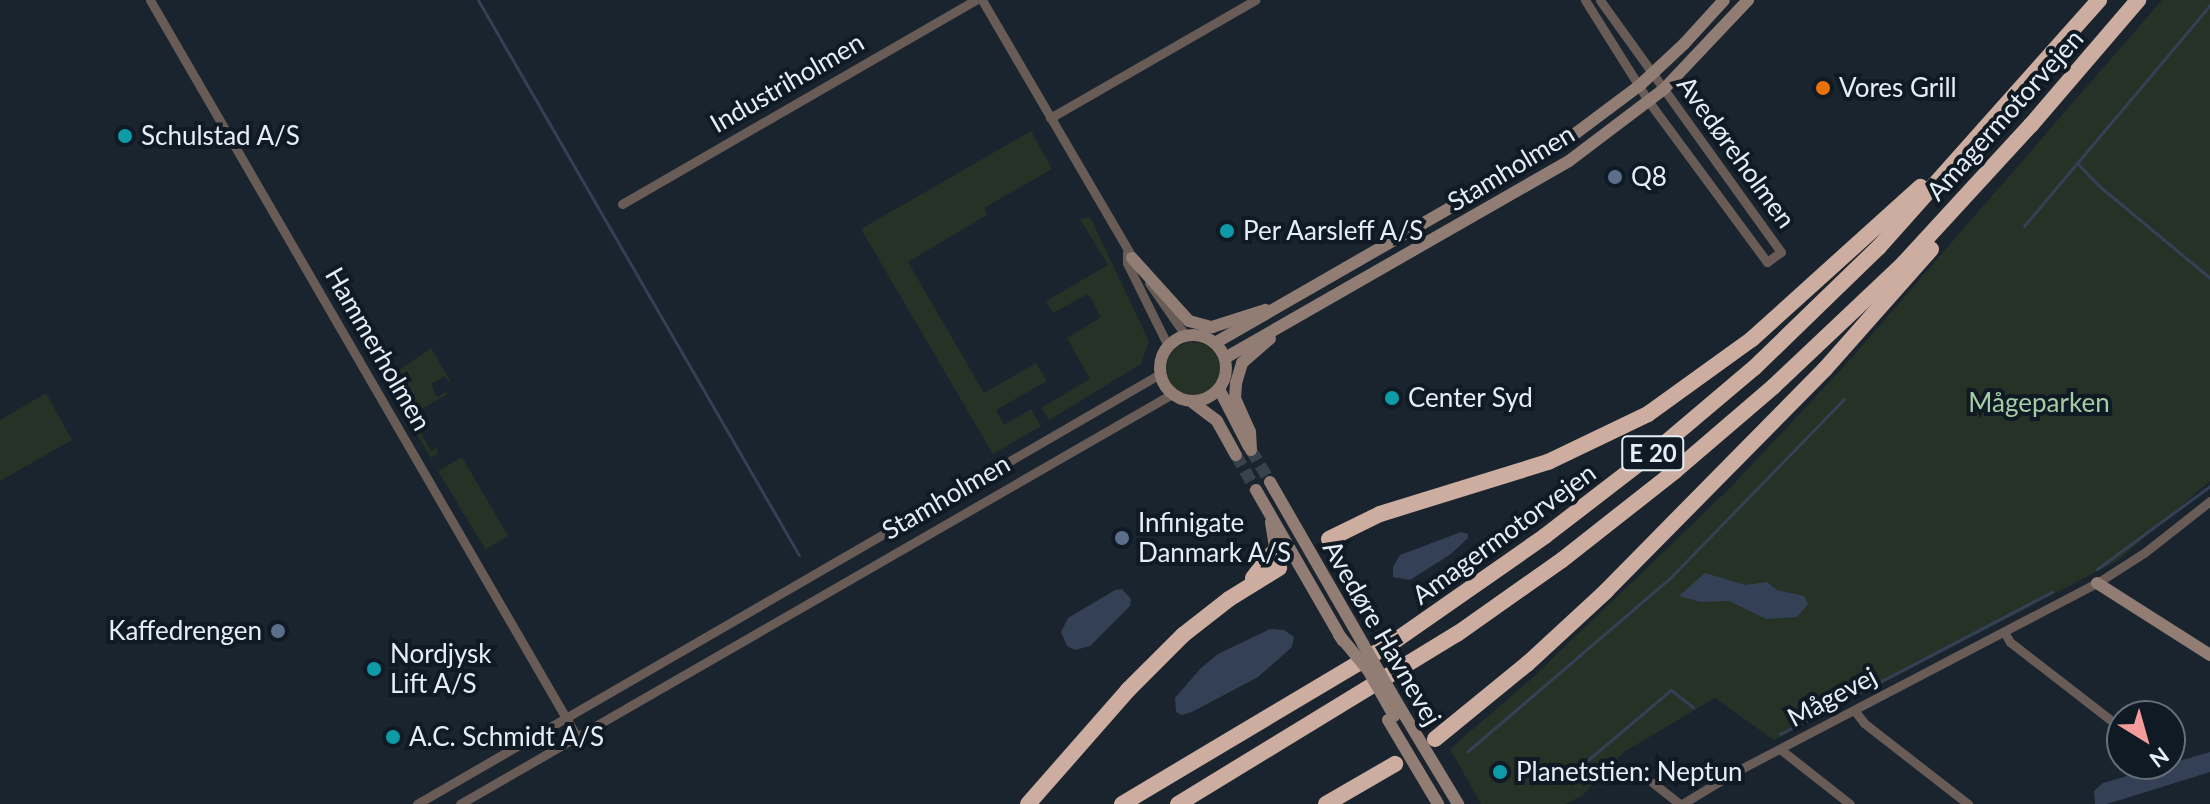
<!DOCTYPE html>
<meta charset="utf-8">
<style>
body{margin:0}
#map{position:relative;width:2210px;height:804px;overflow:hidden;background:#19242e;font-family:Lato,sans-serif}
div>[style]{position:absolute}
.green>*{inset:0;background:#253225}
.round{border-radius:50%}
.water>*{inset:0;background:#344056}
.stream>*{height:3px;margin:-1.5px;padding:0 1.5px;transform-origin:1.5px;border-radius:1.5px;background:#344056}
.secondary-tunnel>*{height:12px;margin-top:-6px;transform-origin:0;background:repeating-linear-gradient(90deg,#38424c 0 12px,transparent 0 18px)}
.street>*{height:9px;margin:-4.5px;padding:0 4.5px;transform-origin:4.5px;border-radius:4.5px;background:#695c57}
.secondary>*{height:12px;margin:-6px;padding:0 6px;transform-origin:6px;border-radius:6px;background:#917d74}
.secondary>.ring{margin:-6px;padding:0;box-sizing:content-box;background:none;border:12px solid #917d74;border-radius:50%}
.highway>*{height:16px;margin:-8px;padding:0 8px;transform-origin:8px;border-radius:8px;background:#ccad9f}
.secondary-bridge>*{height:12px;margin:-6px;padding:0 6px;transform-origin:6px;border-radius:6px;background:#917d74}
.dots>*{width:22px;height:22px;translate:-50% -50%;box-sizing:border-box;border:4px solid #0f1a24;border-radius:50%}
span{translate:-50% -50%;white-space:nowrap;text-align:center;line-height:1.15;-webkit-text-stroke:8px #0f1a24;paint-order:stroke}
.shield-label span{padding:2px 6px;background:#0f1a24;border:2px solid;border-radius:6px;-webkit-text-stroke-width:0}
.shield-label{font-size:24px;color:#e6eef5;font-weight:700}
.street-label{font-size:26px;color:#e6eef5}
.poi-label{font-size:26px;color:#e6eef5}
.left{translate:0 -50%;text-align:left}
.right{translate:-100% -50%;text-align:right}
.park-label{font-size:26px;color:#a5cda5}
.north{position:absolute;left:2106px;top:700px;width:80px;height:80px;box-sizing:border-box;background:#0f1a24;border:2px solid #656f78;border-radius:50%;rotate:143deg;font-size:22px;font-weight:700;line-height:32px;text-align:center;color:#e6eef5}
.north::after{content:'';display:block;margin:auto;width:28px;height:36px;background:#f59b9c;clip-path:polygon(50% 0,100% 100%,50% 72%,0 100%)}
</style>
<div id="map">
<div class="green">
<div style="clip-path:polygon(2162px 0,2210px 0,2210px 481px,2117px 561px,1774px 740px,1715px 698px,1624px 752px,1582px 796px,1565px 804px,1481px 804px,1450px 749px,1529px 681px,1730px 488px,1847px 363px)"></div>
<div style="clip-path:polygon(1031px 131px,1052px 169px,984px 208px,987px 215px,908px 262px,984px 393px,1036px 363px,1047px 381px,996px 410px,1004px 425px,1031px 409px,1041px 426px,993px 454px,861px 229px)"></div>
<div style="clip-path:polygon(1090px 217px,1149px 341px,1141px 364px,1049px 420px,1041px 408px,1090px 379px,1067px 338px,1101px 317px,1088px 294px,1053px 313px,1046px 301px,1108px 265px,1080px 219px)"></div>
<div class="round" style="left:1166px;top:342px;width:54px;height:54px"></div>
<div style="clip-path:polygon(431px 348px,453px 386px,444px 376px,431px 384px,437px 397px,446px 392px,448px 394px,411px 415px,431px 451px,437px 448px,438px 454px,431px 458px,385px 380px)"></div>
<div style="clip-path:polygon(46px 393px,72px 440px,0 481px,0 420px)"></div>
<div style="clip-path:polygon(462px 457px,508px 536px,486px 549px,487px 552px,438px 471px)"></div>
</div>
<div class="water">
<div style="clip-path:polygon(1461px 532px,1468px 534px,1468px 538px,1451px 554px,1410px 580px,1393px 577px,1393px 567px,1400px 555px)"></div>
<div style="clip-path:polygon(1705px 573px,1745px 585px,1767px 582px,1777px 590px,1804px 596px,1808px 604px,1797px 617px,1766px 619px,1729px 601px,1701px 602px,1679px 596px)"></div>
<div style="clip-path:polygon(1122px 589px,1131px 599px,1130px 606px,1090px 646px,1075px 650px,1067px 646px,1061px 632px,1068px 618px,1115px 590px)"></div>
<div style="clip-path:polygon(1270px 629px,1284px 630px,1294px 637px,1292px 647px,1258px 677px,1192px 712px,1182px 715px,1176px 712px,1175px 698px,1200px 669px,1218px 654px)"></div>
<div style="clip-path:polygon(2210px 752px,2210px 772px,2107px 804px,2095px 804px,2094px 791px,2103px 783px)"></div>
</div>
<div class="stream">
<div style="left:478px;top:0;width:641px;rotate:59.96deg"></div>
<div style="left:2078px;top:164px;width:29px;rotate:46deg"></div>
<div style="left:2098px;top:185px;width:146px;rotate:39.7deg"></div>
<div style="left:2024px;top:226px;width:289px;rotate:-49.9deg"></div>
<div style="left:2097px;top:569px;width:140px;rotate:-36.3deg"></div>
<div style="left:1780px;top:734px;width:307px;rotate:-27.6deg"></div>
<div style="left:1468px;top:751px;width:265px;rotate:-40.6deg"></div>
<div style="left:1669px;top:579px;width:251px;rotate:-45.8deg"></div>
<div style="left:1570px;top:775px;width:132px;rotate:-40.1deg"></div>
<div style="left:1671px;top:690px;width:28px;rotate:38deg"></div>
</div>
<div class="secondary-tunnel">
<div style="left:1251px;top:450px;width:37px;rotate:59deg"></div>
<div style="left:1236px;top:455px;width:40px;rotate:60.3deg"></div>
</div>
<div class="street">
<div style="left:150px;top:0;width:852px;rotate:59.91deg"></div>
<div style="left:982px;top:0;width:301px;rotate:59.7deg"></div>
<div style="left:1585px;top:0;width:120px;rotate:57.9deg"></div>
<div style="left:1649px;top:102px;width:199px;rotate:53.6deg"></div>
<div style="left:1767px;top:262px;width:17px;rotate:-36deg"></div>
<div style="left:1781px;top:252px;width:310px;rotate:-125.7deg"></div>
<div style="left:1050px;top:118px;width:237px;rotate:-29.9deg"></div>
<div style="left:622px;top:204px;width:408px;rotate:-30deg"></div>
<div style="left:1127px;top:253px;width:10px;rotate:90deg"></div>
<div style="left:1127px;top:263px;width:93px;rotate:63.7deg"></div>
<div style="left:1149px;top:283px;width:65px;rotate:55.1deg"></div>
<div style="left:2004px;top:632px;width:12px;rotate:59deg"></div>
<div style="left:2010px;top:642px;width:130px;rotate:37.8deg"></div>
<div style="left:1854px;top:710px;width:16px;rotate:52deg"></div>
<div style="left:1864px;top:723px;width:132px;rotate:37.9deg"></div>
<div style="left:1780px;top:749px;width:89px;rotate:38.2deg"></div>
<div style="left:1653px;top:783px;width:34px;rotate:38deg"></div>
<div style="left:417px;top:804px;width:858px;rotate:-30.06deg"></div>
<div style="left:460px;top:804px;width:822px;rotate:-29.94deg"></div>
<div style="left:1682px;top:804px;width:62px;rotate:-31.1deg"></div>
<div style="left:1735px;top:772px;width:408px;rotate:-27.6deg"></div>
<div style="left:2097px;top:583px;width:56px;rotate:-32.6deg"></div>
<div style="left:2144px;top:553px;width:84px;rotate:-38.2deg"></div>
</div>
<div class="secondary">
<div style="left:1132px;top:258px;width:85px;rotate:47.9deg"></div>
<div style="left:1189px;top:321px;width:24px;rotate:15deg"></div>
<div style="left:1212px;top:327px;width:56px;rotate:-17.8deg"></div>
<div class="ring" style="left:1160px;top:335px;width:54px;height:54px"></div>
<div style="left:1215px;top:343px;width:398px;rotate:-29.9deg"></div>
<div style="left:1560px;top:145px;width:99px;rotate:-36.8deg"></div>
<div style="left:1639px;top:86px;width:62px;rotate:-43deg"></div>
<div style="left:1684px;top:44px;width:59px;rotate:-47.7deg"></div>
<div style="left:1225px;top:358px;width:396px;rotate:-29.8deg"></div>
<div style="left:1569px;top:161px;width:118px;rotate:-37.1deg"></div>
<div style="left:1663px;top:90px;width:124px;rotate:-46.6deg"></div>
<div style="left:1219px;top:389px;width:65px;rotate:62.7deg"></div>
<div style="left:1192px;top:402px;width:31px;rotate:37deg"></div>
<div style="left:1217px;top:421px;width:39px;rotate:61deg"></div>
<div style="left:1251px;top:450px;width:18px;rotate:-93deg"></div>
<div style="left:1250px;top:432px;width:37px;rotate:-114deg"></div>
<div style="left:1235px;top:398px;width:15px;rotate:-86deg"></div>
<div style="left:1236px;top:383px;width:21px;rotate:-73deg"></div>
<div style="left:1242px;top:363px;width:37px;rotate:-41deg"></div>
<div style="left:1270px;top:482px;width:187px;rotate:60.1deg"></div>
<div style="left:1256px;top:490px;width:174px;rotate:60.1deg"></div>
<div style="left:1271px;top:522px;width:24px;rotate:81deg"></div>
<div style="left:1275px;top:546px;width:9px;rotate:111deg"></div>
<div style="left:2097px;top:583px;width:134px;rotate:32.5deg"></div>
<div style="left:1402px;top:711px;width:109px;rotate:58.9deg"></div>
<div style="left:1388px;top:720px;width:98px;rotate:59.2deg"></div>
</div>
<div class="highway">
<div style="left:1329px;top:539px;width:57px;rotate:-26.1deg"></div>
<div style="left:1380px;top:514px;width:176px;rotate:-17.2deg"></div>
<div style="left:1548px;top:462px;width:111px;rotate:-25.6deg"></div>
<div style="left:1648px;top:414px;width:128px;rotate:-35.8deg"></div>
<div style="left:1752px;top:339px;width:227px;rotate:-42.1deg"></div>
<div style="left:1253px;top:578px;width:31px;rotate:-52deg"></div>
<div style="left:1435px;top:739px;width:119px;rotate:-39.2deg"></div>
<div style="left:1527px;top:664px;width:108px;rotate:-42.7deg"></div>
<div style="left:1606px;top:591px;width:312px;rotate:-45.4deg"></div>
<div style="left:1825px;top:369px;width:160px;rotate:-48.5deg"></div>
<div style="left:1028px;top:804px;width:152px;rotate:-48.7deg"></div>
<div style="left:1128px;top:690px;width:78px;rotate:-45deg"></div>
<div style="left:1183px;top:635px;width:58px;rotate:-38deg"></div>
<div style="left:1229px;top:599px;width:59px;rotate:-31.8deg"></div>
<div style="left:1122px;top:804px;width:311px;rotate:-30.8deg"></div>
<div style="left:1389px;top:645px;width:190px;rotate:-34.9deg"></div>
<div style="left:1545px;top:536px;width:143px;rotate:-37.6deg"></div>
<div style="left:1658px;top:449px;width:126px;rotate:-40.2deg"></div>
<div style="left:1754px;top:368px;width:174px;rotate:-44.1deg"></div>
<div style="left:1879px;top:247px;width:331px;rotate:-48.3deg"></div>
<div style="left:1178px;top:804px;width:327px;rotate:-31.4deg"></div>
<div style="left:1457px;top:634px;width:128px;rotate:-35.2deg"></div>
<div style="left:1562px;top:560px;width:144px;rotate:-38.2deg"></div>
<div style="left:1675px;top:471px;width:130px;rotate:-40.6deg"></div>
<div style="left:1774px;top:386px;width:178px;rotate:-43.4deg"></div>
<div style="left:1903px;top:264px;width:189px;rotate:-47.4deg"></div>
<div style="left:2031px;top:125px;width:165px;rotate:-49.4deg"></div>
<div style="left:1326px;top:804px;width:80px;rotate:-30.1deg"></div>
</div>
<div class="secondary-bridge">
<div style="left:1339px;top:635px;width:45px;rotate:50.4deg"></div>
<div style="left:1368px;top:670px;width:53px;rotate:60.5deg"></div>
<div style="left:1363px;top:644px;width:78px;rotate:59.8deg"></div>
</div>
<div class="dots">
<div style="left:1823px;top:88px;background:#e8710a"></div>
<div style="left:125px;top:136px;background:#0f9aa8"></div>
<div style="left:1615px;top:177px;background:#5c6f8a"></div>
<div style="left:1227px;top:231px;background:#0f9aa8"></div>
<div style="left:1392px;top:398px;background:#0f9aa8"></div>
<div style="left:1122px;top:538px;background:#5c6f8a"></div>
<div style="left:278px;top:631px;background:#5c6f8a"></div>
<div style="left:374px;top:669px;background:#0f9aa8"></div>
<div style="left:393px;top:737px;background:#0f9aa8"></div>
<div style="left:1500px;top:772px;background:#0f9aa8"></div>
</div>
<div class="shield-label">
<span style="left:1653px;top:453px">E 20</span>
</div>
<div class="street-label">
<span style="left:787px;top:83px;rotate:-30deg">Industriholmen</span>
<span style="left:2005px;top:115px;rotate:-48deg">Amagermotorvejen</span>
<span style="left:1736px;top:152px;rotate:54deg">Avedøreholmen</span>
<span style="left:1511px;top:168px;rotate:-31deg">Stamholmen</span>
<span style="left:378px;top:349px;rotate:60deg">Hammerholmen</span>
<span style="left:946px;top:497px;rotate:-30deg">Stamholmen</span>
<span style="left:1504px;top:534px;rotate:-36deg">Amagermotorvejen</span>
<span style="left:1382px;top:633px;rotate:60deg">Avedøre Havnevej</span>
<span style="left:1832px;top:697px;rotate:-28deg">Mågevej</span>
</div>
<div class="poi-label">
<span class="left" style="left:1839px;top:88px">Vores Grill</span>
<span class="left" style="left:141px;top:136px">Schulstad A/S</span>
<span class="left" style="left:1631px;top:177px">Q8</span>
<span class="left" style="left:1243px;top:231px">Per Aarsleff A/S</span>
<span class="left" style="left:1408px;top:398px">Center Syd</span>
<span class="left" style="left:1138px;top:538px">Infinigate<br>Danmark A/S</span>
<span class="right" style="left:262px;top:631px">Kaffedrengen</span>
<span class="left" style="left:390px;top:669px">Nordjysk<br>Lift A/S</span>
<span class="left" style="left:409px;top:737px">A.C. Schmidt A/S</span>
<span class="left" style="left:1516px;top:772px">Planetstien: Neptun</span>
</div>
<div class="park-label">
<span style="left:2039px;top:403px">Mågeparken</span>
</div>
<div class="north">N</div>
</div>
